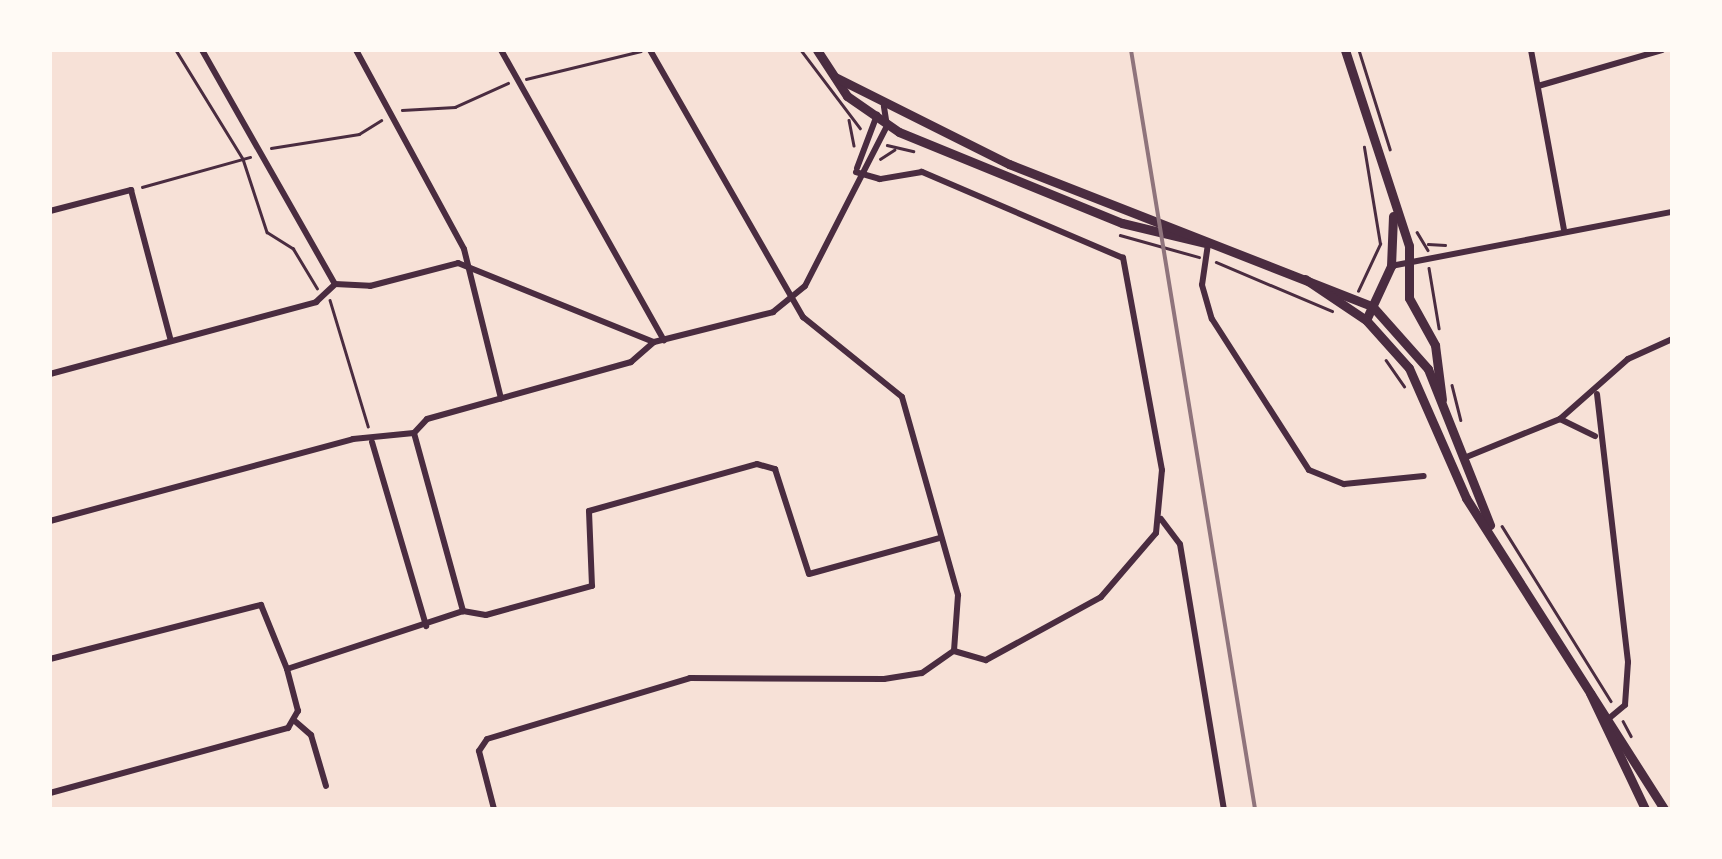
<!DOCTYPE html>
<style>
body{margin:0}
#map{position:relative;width:1722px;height:859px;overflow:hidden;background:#f7e1d7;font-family:"Zilla Slab",serif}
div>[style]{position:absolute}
.path>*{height:2.5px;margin:-1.25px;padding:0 1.25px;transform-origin:1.25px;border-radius:1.25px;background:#4a2c40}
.minor>*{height:6px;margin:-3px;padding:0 3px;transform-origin:3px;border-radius:3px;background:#4a2c40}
.tertiary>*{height:9px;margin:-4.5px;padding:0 4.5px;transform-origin:4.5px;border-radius:4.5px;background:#4a2c40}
.secondary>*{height:9px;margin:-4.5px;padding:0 4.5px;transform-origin:4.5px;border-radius:4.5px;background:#4a2c40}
.rail>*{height:4px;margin:-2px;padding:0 2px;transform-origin:2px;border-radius:2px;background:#8f747c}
span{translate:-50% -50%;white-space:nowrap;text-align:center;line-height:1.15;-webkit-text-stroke:8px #fffaf5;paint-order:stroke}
.frame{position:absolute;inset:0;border:52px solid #fffaf5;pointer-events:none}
</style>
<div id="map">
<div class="path">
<div style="left:176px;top:50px;width:128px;rotate:58.4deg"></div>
<div style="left:243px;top:159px;width:77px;rotate:71.8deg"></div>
<div style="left:267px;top:232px;width:31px;rotate:32deg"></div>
<div style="left:293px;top:248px;width:47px;rotate:59deg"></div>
<div style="left:801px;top:50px;width:98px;rotate:52.9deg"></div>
<div style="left:1359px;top:50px;width:104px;rotate:72.6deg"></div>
<div style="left:526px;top:79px;width:118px;rotate:-13.7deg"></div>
<div style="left:402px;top:110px;width:53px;rotate:-3.2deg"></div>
<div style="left:455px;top:107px;width:58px;rotate:-24.4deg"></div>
<div style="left:849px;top:120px;width:26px;rotate:79deg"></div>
<div style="left:887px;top:145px;width:27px;rotate:13deg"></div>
<div style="left:271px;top:148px;width:89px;rotate:-9deg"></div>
<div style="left:359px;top:134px;width:26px;rotate:-32deg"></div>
<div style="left:880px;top:159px;width:17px;rotate:-33deg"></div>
<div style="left:142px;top:187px;width:112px;rotate:-15.5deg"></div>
<div style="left:1417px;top:232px;width:21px;rotate:59deg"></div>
<div style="left:1120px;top:235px;width:82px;rotate:15.6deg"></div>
<div style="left:1428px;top:244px;width:17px;rotate:3deg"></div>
<div style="left:1216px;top:262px;width:126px;rotate:22.9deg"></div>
<div style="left:1429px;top:268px;width:61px;rotate:80.5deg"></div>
<div style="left:1358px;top:291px;width:52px;rotate:-64.9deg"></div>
<div style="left:1380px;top:244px;width:98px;rotate:-99.4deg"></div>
<div style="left:330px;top:300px;width:132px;rotate:73.2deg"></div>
<div style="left:1386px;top:360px;width:32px;rotate:55deg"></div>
<div style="left:1452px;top:385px;width:36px;rotate:76deg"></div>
<div style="left:1502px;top:526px;width:206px;rotate:58.1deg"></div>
<div style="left:1623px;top:721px;width:17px;rotate:62deg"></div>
</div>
<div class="minor">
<div style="left:202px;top:50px;width:269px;rotate:60.4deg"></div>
<div style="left:356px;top:50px;width:226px;rotate:61.5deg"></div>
<div style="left:464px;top:249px;width:154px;rotate:76.1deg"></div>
<div style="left:501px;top:50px;width:333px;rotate:60.7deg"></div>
<div style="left:650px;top:50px;width:308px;rotate:60.2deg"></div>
<div style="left:803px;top:317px;width:127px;rotate:38.9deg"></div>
<div style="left:902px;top:397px;width:206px;rotate:74.2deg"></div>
<div style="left:958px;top:595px;width:56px;rotate:94.1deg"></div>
<div style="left:1531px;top:50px;width:182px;rotate:79.6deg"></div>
<div style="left:1538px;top:86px;width:129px;rotate:-16.2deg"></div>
<div style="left:857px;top:168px;width:57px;rotate:-69.3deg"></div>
<div style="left:50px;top:211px;width:84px;rotate:-14.5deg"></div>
<div style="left:131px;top:190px;width:156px;rotate:75.2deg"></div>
<div style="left:1208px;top:244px;width:41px;rotate:98.3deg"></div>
<div style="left:1202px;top:285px;width:35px;rotate:74deg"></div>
<div style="left:1212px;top:319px;width:179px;rotate:57.3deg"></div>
<div style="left:1309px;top:470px;width:38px;rotate:22deg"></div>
<div style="left:1344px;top:484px;width:80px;rotate:-5.7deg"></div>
<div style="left:1391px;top:266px;width:286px;rotate:-10.9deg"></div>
<div style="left:335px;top:284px;width:35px;rotate:3deg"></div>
<div style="left:370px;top:286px;width:91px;rotate:-14.6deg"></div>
<div style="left:458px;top:263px;width:211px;rotate:22deg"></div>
<div style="left:654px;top:342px;width:123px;rotate:-14.1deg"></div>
<div style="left:773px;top:312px;width:41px;rotate:-39.1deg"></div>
<div style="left:805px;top:286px;width:180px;rotate:-62.9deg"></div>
<div style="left:887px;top:126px;width:20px;rotate:-99deg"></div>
<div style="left:50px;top:374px;width:276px;rotate:-15.1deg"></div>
<div style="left:316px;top:302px;width:26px;rotate:-43deg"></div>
<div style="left:1597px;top:394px;width:270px;rotate:83.4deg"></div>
<div style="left:1628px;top:662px;width:43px;rotate:94deg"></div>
<div style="left:1625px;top:705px;width:25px;rotate:140deg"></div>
<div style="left:1560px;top:419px;width:39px;rotate:26deg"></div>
<div style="left:414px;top:433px;width:19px;rotate:-47deg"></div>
<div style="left:427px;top:419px;width:212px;rotate:-15.6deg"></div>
<div style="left:631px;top:362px;width:30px;rotate:-41deg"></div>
<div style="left:414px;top:433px;width:185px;rotate:74.6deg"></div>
<div style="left:372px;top:442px;width:192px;rotate:73.6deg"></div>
<div style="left:1464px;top:458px;width:104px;rotate:-22.1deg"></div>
<div style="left:1560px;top:419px;width:91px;rotate:-41.4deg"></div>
<div style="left:1628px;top:359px;width:48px;rotate:-24.4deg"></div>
<div style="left:1161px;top:519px;width:31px;rotate:53deg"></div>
<div style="left:1180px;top:544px;width:269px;rotate:80.6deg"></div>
<div style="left:50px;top:521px;width:314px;rotate:-15.1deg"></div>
<div style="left:353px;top:439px;width:61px;rotate:-5.6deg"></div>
<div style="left:463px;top:611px;width:23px;rotate:10deg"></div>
<div style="left:486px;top:615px;width:110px;rotate:-15.3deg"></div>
<div style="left:592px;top:586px;width:75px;rotate:-92.3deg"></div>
<div style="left:589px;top:511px;width:174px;rotate:-15.6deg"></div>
<div style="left:757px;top:464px;width:19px;rotate:16deg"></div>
<div style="left:775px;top:469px;width:110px;rotate:72.1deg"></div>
<div style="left:809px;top:574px;width:136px;rotate:-15.4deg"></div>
<div style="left:50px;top:659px;width:218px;rotate:-14.4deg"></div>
<div style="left:261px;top:605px;width:69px;rotate:67.9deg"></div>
<div style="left:296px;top:722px;width:20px;rotate:41deg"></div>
<div style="left:311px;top:735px;width:53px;rotate:73.6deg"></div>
<div style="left:50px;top:793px;width:247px;rotate:-15.3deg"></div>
<div style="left:288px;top:728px;width:20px;rotate:-60deg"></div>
<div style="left:298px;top:711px;width:43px;rotate:-104.7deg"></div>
<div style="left:287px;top:669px;width:185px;rotate:-18.2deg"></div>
<div style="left:494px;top:809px;width:60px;rotate:-104.5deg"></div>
<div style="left:479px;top:751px;width:14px;rotate:-56deg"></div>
<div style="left:487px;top:739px;width:212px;rotate:-16.7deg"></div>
<div style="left:690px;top:678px;width:194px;rotate:0.3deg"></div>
<div style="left:884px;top:679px;width:38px;rotate:-9deg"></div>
<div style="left:922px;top:673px;width:39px;rotate:-35deg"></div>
<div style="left:954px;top:651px;width:33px;rotate:16deg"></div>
<div style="left:986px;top:660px;width:131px;rotate:-28.7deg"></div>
<div style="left:1101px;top:597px;width:84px;rotate:-49.3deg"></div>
<div style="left:1156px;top:533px;width:63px;rotate:-84.6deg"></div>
<div style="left:1162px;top:470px;width:216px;rotate:-100.4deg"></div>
<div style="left:1123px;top:258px;width:219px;rotate:-156.8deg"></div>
<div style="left:922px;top:172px;width:43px;rotate:170.5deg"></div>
<div style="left:880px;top:179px;width:25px;rotate:-164deg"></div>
</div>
<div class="tertiary">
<div style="left:1345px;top:50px;width:206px;rotate:71.9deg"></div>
<div style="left:1409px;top:246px;width:52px;rotate:90deg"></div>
<div style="left:1409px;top:298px;width:54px;rotate:61deg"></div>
<div style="left:1435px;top:345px;width:55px;rotate:82.7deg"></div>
<div style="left:1366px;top:320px;width:60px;rotate:-65.2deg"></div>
<div style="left:1391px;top:266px;width:50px;rotate:-87.7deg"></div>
</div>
<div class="secondary">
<div style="left:817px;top:50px;width:55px;rotate:56.9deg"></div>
<div style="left:847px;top:96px;width:63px;rotate:34.7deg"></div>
<div style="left:899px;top:132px;width:241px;rotate:22.2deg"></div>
<div style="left:1122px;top:223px;width:85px;rotate:13.5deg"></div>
<div style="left:835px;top:77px;width:195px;rotate:26.6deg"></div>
<div style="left:1009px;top:164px;width:391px;rotate:21.4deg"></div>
<div style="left:1373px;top:307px;width:83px;rotate:48.4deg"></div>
<div style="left:1428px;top:369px;width:168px;rotate:68.3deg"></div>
<div style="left:1305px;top:279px;width:73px;rotate:33.9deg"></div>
<div style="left:1366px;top:320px;width:64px;rotate:48.1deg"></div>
<div style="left:1409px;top:368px;width:142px;rotate:66.3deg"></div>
<div style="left:1466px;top:498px;width:369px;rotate:57.5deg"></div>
<div style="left:1590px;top:693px;width:128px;rotate:64.6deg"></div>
</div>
<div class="rail">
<div style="left:1131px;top:50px;width:769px;rotate:80.72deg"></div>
</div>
<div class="frame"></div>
</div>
